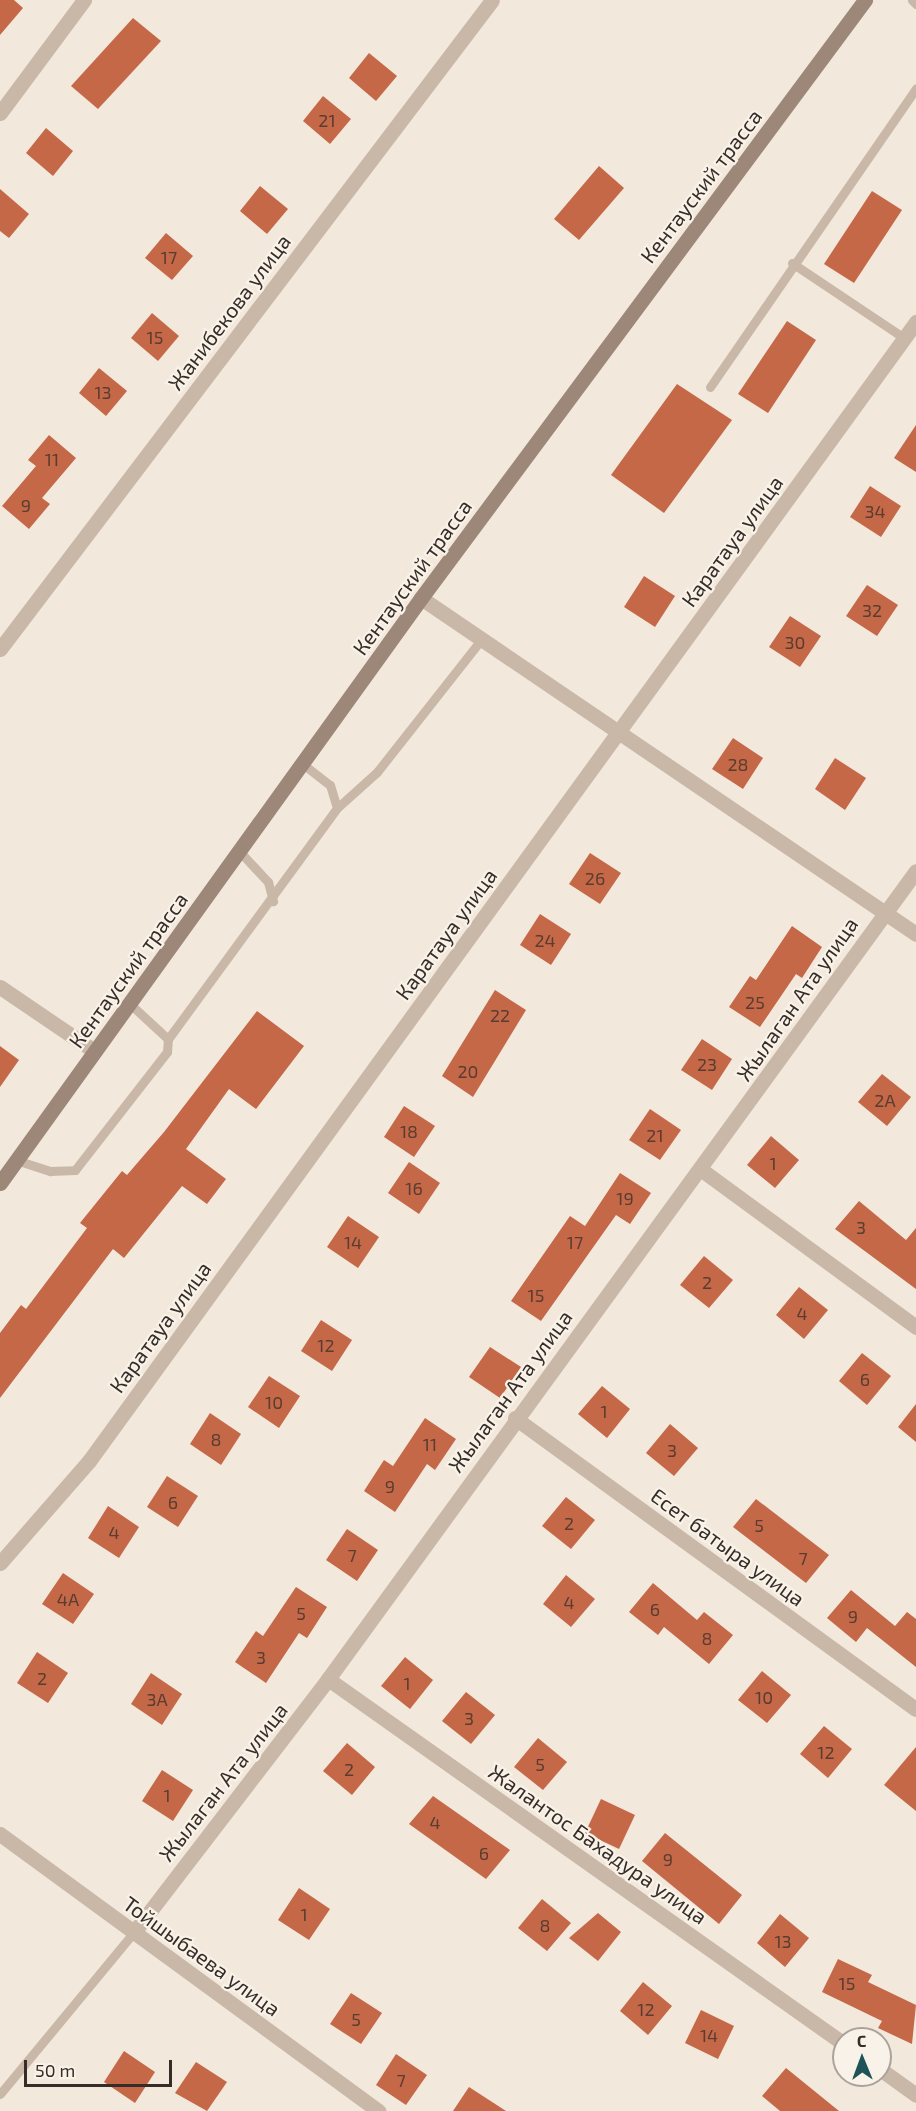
<!DOCTYPE html>
<meta charset="utf-8">
<style>
body{margin:0}
#map{position:relative;width:916px;height:2111px;overflow:hidden;background:#f2e8dc;font-family:"Exo 2",sans-serif}
div>[style]{position:absolute}
.building>*{inset:0;background:#c46848}
.service>*{height:9px;margin:-4.5px;padding:0 4.5px;transform-origin:4.5px;border-radius:4.5px;background:#c9b8a8}
.minor>*{height:15px;margin:-7.5px;padding:0 7.5px;transform-origin:7.5px;border-radius:7.5px;background:#c9b8a8}
.secondary>*{height:15px;margin:-7.5px;padding:0 7.5px;transform-origin:7.5px;border-radius:7.5px;background:#9d8779}
span{translate:-50% -50%;white-space:nowrap;text-align:center;line-height:1.15;-webkit-text-stroke:4.5px #f9f2e8;paint-order:stroke}
.number-label{font-size:18px;color:#5a3c30}
.number-label span{-webkit-text-stroke-width:0}
.street-label{font-size:21px;color:#362d28}
.north{position:absolute;left:832px;top:2027px;width:60px;height:60px;box-sizing:border-box;background:#f9f2e8;border:2px solid #aba39b;border-radius:50%;rotate:359deg;font-size:16px;font-weight:700;line-height:24px;text-align:center;color:#362d28}
.north::after{content:'';display:block;margin:auto;width:21px;height:27px;background:#1e5357;clip-path:polygon(50% 0,100% 100%,50% 72%,0 100%)}
.scale{position:absolute;left:24px;top:2060px;width:148px;height:27px;box-sizing:border-box;border:3px solid #362d28;border-top:0;padding-left:8px;font-size:18px;line-height:21px;white-space:nowrap;color:#362d28;-webkit-text-stroke:4px #f9f2e8;paint-order:stroke}
</style>
<div id="map">
<div class="building">
<div style="clip-path:polygon(0 0,14px 0,23px 8px,0 35px)"></div>
<div style="clip-path:polygon(133px 18px,161px 41px,98px 109px,71px 86px)"></div>
<div style="clip-path:polygon(369px 53px,397px 76px,376px 101px,349px 78px)"></div>
<div style="clip-path:polygon(323px 96px,351px 119px,330px 144px,303px 121px)"></div>
<div style="clip-path:polygon(46px 128px,73px 151px,53px 176px,26px 153px)"></div>
<div style="clip-path:polygon(599px 166px,624px 188px,579px 240px,554px 219px)"></div>
<div style="clip-path:polygon(260px 186px,288px 209px,267px 234px,240px 211px)"></div>
<div style="clip-path:polygon(0 189px,29px 214px,9px 238px,0 231px)"></div>
<div style="clip-path:polygon(872px 191px,902px 210px,854px 283px,824px 264px)"></div>
<div style="clip-path:polygon(166px 233px,193px 256px,172px 280px,145px 258px)"></div>
<div style="clip-path:polygon(152px 313px,179px 336px,158px 361px,131px 338px)"></div>
<div style="clip-path:polygon(787px 321px,816px 340px,768px 413px,738px 394px)"></div>
<div style="clip-path:polygon(99px 368px,127px 391px,106px 416px,79px 393px)"></div>
<div style="clip-path:polygon(677px 384px,732px 420px,664px 513px,611px 475px)"></div>
<div style="clip-path:polygon(916px 425px,916px 472px,894px 458px)"></div>
<div style="clip-path:polygon(49px 435px,76px 458px,42px 498px,50px 504px,29px 529px,2px 506px,36px 466px,28px 460px)"></div>
<div style="clip-path:polygon(870px 486px,901px 506px,881px 537px,850px 517px)"></div>
<div style="clip-path:polygon(644px 576px,675px 596px,655px 627px,624px 607px)"></div>
<div style="clip-path:polygon(867px 585px,898px 605px,877px 636px,846px 616px)"></div>
<div style="clip-path:polygon(790px 616px,821px 636px,800px 667px,769px 647px)"></div>
<div style="clip-path:polygon(733px 738px,763px 758px,743px 789px,712px 769px)"></div>
<div style="clip-path:polygon(835px 758px,866px 778px,845px 810px,815px 789px)"></div>
<div style="clip-path:polygon(590px 853px,621px 873px,600px 904px,569px 884px)"></div>
<div style="clip-path:polygon(540px 914px,571px 934px,551px 965px,520px 945px)"></div>
<div style="clip-path:polygon(792px 926px,822px 947px,802px 978px,796px 974px,760px 1027px,729px 1007px,750px 976px,756px 980px)"></div>
<div style="clip-path:polygon(495px 990px,526px 1010px,473px 1097px,442px 1076px)"></div>
<div style="clip-path:polygon(257px 1011px,304px 1046px,256px 1109px,229px 1089px,186px 1149px,226px 1179px,207px 1204px,182px 1186px,124px 1258px,113px 1249px,0 1398px,0 1333px,21px 1305px,26px 1309px,87px 1228px,80px 1223px,122px 1171px,127px 1175px,164px 1132px)"></div>
<div style="clip-path:polygon(702px 1039px,732px 1059px,712px 1090px,681px 1070px)"></div>
<div style="clip-path:polygon(0 1046px,19px 1060px,0 1087px)"></div>
<div style="clip-path:polygon(882px 1074px,911px 1097px,887px 1126px,858px 1102px)"></div>
<div style="clip-path:polygon(404px 1106px,435px 1126px,414px 1157px,384px 1137px)"></div>
<div style="clip-path:polygon(650px 1109px,681px 1130px,660px 1160px,629px 1140px)"></div>
<div style="clip-path:polygon(771px 1136px,799px 1160px,775px 1188px,747px 1165px)"></div>
<div style="clip-path:polygon(409px 1162px,440px 1183px,419px 1214px,388px 1193px)"></div>
<div style="clip-path:polygon(620px 1173px,651px 1193px,630px 1224px,616px 1215px,541px 1321px,511px 1301px,570px 1216px,585px 1226px)"></div>
<div style="clip-path:polygon(859px 1201px,906px 1240px,916px 1228px,916px 1289px,835px 1229px)"></div>
<div style="clip-path:polygon(348px 1216px,379px 1237px,358px 1268px,327px 1247px)"></div>
<div style="clip-path:polygon(704px 1256px,733px 1280px,709px 1308px,680px 1285px)"></div>
<div style="clip-path:polygon(799px 1287px,828px 1310px,804px 1339px,776px 1315px)"></div>
<div style="clip-path:polygon(321px 1320px,352px 1340px,332px 1371px,301px 1351px)"></div>
<div style="clip-path:polygon(490px 1347px,521px 1367px,500px 1398px,469px 1377px)"></div>
<div style="clip-path:polygon(862px 1353px,891px 1376px,867px 1405px,839px 1381px)"></div>
<div style="clip-path:polygon(269px 1376px,300px 1396px,279px 1428px,248px 1407px)"></div>
<div style="clip-path:polygon(602px 1386px,630px 1409px,607px 1438px,578px 1414px)"></div>
<div style="clip-path:polygon(916px 1404px,916px 1442px,898px 1427px)"></div>
<div style="clip-path:polygon(210px 1413px,241px 1434px,221px 1465px,190px 1444px)"></div>
<div style="clip-path:polygon(425px 1418px,456px 1439px,435px 1470px,427px 1464px,395px 1512px,364px 1491px,384px 1460px,393px 1466px)"></div>
<div style="clip-path:polygon(670px 1424px,698px 1448px,674px 1476px,646px 1453px)"></div>
<div style="clip-path:polygon(167px 1476px,198px 1496px,178px 1527px,147px 1507px)"></div>
<div style="clip-path:polygon(566px 1497px,595px 1520px,571px 1549px,542px 1526px)"></div>
<div style="clip-path:polygon(756px 1499px,829px 1555px,806px 1583px,733px 1527px)"></div>
<div style="clip-path:polygon(108px 1506px,139px 1527px,119px 1558px,88px 1538px)"></div>
<div style="clip-path:polygon(347px 1529px,378px 1550px,357px 1581px,326px 1560px)"></div>
<div style="clip-path:polygon(63px 1573px,94px 1594px,73px 1624px,42px 1604px)"></div>
<div style="clip-path:polygon(566px 1575px,595px 1599px,571px 1627px,543px 1604px)"></div>
<div style="clip-path:polygon(653px 1583px,697px 1620px,704px 1612px,733px 1635px,709px 1664px,664px 1627px,658px 1635px,629px 1612px)"></div>
<div style="clip-path:polygon(296px 1587px,327px 1607px,307px 1638px,299px 1633px,266px 1683px,235px 1662px,256px 1631px,263px 1636px)"></div>
<div style="clip-path:polygon(851px 1590px,895px 1626px,907px 1612px,916px 1619px,916px 1667px,867px 1628px,856px 1642px,827px 1618px)"></div>
<div style="clip-path:polygon(37px 1652px,68px 1673px,48px 1703px,17px 1683px)"></div>
<div style="clip-path:polygon(405px 1657px,433px 1680px,410px 1709px,381px 1686px)"></div>
<div style="clip-path:polygon(762px 1671px,791px 1695px,767px 1723px,738px 1700px)"></div>
<div style="clip-path:polygon(151px 1673px,182px 1694px,162px 1725px,131px 1704px)"></div>
<div style="clip-path:polygon(466px 1692px,495px 1715px,471px 1744px,442px 1721px)"></div>
<div style="clip-path:polygon(824px 1726px,852px 1749px,828px 1778px,800px 1754px)"></div>
<div style="clip-path:polygon(538px 1738px,567px 1762px,543px 1790px,514px 1767px)"></div>
<div style="clip-path:polygon(347px 1743px,375px 1767px,352px 1795px,323px 1771px)"></div>
<div style="clip-path:polygon(916px 1747px,916px 1811px,884px 1785px)"></div>
<div style="clip-path:polygon(162px 1770px,193px 1790px,173px 1821px,142px 1801px)"></div>
<div style="clip-path:polygon(433px 1796px,510px 1850px,486px 1879px,409px 1824px)"></div>
<div style="clip-path:polygon(601px 1799px,635px 1815px,619px 1849px,585px 1833px)"></div>
<div style="clip-path:polygon(665px 1833px,742px 1895px,719px 1924px,642px 1861px)"></div>
<div style="clip-path:polygon(299px 1888px,330px 1909px,309px 1940px,278px 1920px)"></div>
<div style="clip-path:polygon(542px 1899px,571px 1923px,547px 1951px,518px 1928px)"></div>
<div style="clip-path:polygon(598px 1913px,621px 1932px,598px 1961px,569px 1938px)"></div>
<div style="clip-path:polygon(780px 1914px,809px 1938px,785px 1967px,757px 1943px)"></div>
<div style="clip-path:polygon(838px 1959px,872px 1975px,868px 1982px,916px 2005px,912px 2044px,878px 2028px,882px 2021px,822px 1992px)"></div>
<div style="clip-path:polygon(643px 1982px,672px 2006px,648px 2035px,620px 2011px)"></div>
<div style="clip-path:polygon(351px 1993px,382px 2013px,361px 2044px,330px 2024px)"></div>
<div style="clip-path:polygon(701px 2010px,734px 2026px,718px 2059px,685px 2043px)"></div>
<div style="clip-path:polygon(124px 2051px,155px 2072px,135px 2103px,104px 2082px)"></div>
<div style="clip-path:polygon(396px 2054px,427px 2075px,406px 2105px,376px 2085px)"></div>
<div style="clip-path:polygon(196px 2062px,227px 2082px,207px 2111px,175px 2093px)"></div>
<div style="clip-path:polygon(786px 2068px,839px 2111px,780px 2111px,762px 2096px)"></div>
<div style="clip-path:polygon(469px 2087px,506px 2111px,453px 2111px)"></div>
</div>
<div class="service">
<div style="left:912px;top:0;width:6px;rotate:45deg"></div>
<div style="left:792px;top:263px;width:135px;rotate:33.8deg"></div>
<div style="left:710px;top:387px;width:363px;rotate:-55.4deg"></div>
<div style="left:304px;top:765px;width:33px;rotate:38deg"></div>
<div style="left:330px;top:785px;width:24px;rotate:73deg"></div>
<div style="left:241px;top:853px;width:40px;rotate:47deg"></div>
<div style="left:268px;top:882px;width:20px;rotate:75deg"></div>
<div style="left:168px;top:1039px;width:286px;rotate:-53.8deg"></div>
<div style="left:337px;top:808px;width:54px;rotate:-42deg"></div>
<div style="left:377px;top:772px;width:167px;rotate:-51.8deg"></div>
<div style="left:16px;top:1160px;width:36px;rotate:18deg"></div>
<div style="left:50px;top:1171px;width:25px;rotate:-2deg"></div>
<div style="left:75px;top:1170px;width:150px;rotate:-52.1deg"></div>
<div style="left:167px;top:1052px;width:13px;rotate:-86deg"></div>
<div style="left:168px;top:1039px;width:53px;rotate:-137.3deg"></div>
<div style="left:0;top:2094px;width:210px;rotate:-50.4deg"></div>
</div>
<div class="minor">
<div style="left:0;top:113px;width:141px;rotate:-53.4deg"></div>
<div style="left:421px;top:598px;width:598px;rotate:34.17deg"></div>
<div style="left:0;top:649px;width:814px;rotate:-52.83deg"></div>
<div style="left:0;top:987px;width:114px;rotate:34.2deg"></div>
<div style="left:703px;top:1171px;width:264px;rotate:36.2deg"></div>
<div style="left:515px;top:1418px;width:495px;rotate:36deg"></div>
<div style="left:0;top:1563px;width:135px;rotate:-48.9deg"></div>
<div style="left:89px;top:1461px;width:1408px;rotate:-54.02deg"></div>
<div style="left:328px;top:1679px;width:632px;rotate:35.27deg"></div>
<div style="left:0;top:1834px;width:469px;rotate:36.2deg"></div>
<div style="left:134px;top:1932px;width:319px;rotate:-52.5deg"></div>
<div style="left:328px;top:1679px;width:999px;rotate:-53.96deg"></div>
<div style="left:880px;top:2069px;width:44px;rotate:35.8deg"></div>
</div>
<div class="secondary">
<div style="left:0;top:1183px;width:721px;rotate:-54.26deg"></div>
<div style="left:421px;top:598px;width:745px;rotate:-53.41deg"></div>
</div>
<div class="number-label">
<span style="left:327px;top:120px">21</span>
<span style="left:169px;top:257px">17</span>
<span style="left:155px;top:337px">15</span>
<span style="left:103px;top:392px">13</span>
<span style="left:52px;top:459px">11</span>
<span style="left:26px;top:505px">9</span>
<span style="left:875px;top:511px">34</span>
<span style="left:872px;top:610px">32</span>
<span style="left:795px;top:642px">30</span>
<span style="left:738px;top:764px">28</span>
<span style="left:595px;top:878px">26</span>
<span style="left:545px;top:940px">24</span>
<span style="left:755px;top:1002px">25</span>
<span style="left:500px;top:1015px">22</span>
<span style="left:707px;top:1064px">23</span>
<span style="left:468px;top:1071px">20</span>
<span style="left:885px;top:1100px">2A</span>
<span style="left:409px;top:1131px">18</span>
<span style="left:655px;top:1135px">21</span>
<span style="left:773px;top:1163px">1</span>
<span style="left:414px;top:1188px">16</span>
<span style="left:625px;top:1198px">19</span>
<span style="left:861px;top:1227px">3</span>
<span style="left:353px;top:1242px">14</span>
<span style="left:575px;top:1242px">17</span>
<span style="left:707px;top:1282px">2</span>
<span style="left:536px;top:1295px">15</span>
<span style="left:802px;top:1313px">4</span>
<span style="left:326px;top:1345px">12</span>
<span style="left:865px;top:1379px">6</span>
<span style="left:274px;top:1402px">10</span>
<span style="left:604px;top:1411px">1</span>
<span style="left:216px;top:1439px">8</span>
<span style="left:430px;top:1444px">11</span>
<span style="left:672px;top:1450px">3</span>
<span style="left:390px;top:1486px">9</span>
<span style="left:173px;top:1502px">6</span>
<span style="left:569px;top:1523px">2</span>
<span style="left:759px;top:1525px">5</span>
<span style="left:114px;top:1532px">4</span>
<span style="left:352px;top:1555px">7</span>
<span style="left:803px;top:1558px">7</span>
<span style="left:68px;top:1599px">4A</span>
<span style="left:569px;top:1602px">4</span>
<span style="left:655px;top:1609px">6</span>
<span style="left:301px;top:1613px">5</span>
<span style="left:853px;top:1616px">9</span>
<span style="left:707px;top:1638px">8</span>
<span style="left:261px;top:1657px">3</span>
<span style="left:42px;top:1678px">2</span>
<span style="left:407px;top:1683px">1</span>
<span style="left:764px;top:1697px">10</span>
<span style="left:157px;top:1699px">3A</span>
<span style="left:469px;top:1718px">3</span>
<span style="left:826px;top:1752px">12</span>
<span style="left:540px;top:1764px">5</span>
<span style="left:349px;top:1769px">2</span>
<span style="left:167px;top:1795px">1</span>
<span style="left:435px;top:1822px">4</span>
<span style="left:484px;top:1853px">6</span>
<span style="left:668px;top:1859px">9</span>
<span style="left:304px;top:1914px">1</span>
<span style="left:545px;top:1925px">8</span>
<span style="left:783px;top:1941px">13</span>
<span style="left:847px;top:1983px">15</span>
<span style="left:646px;top:2009px">12</span>
<span style="left:356px;top:2019px">5</span>
<span style="left:709px;top:2035px">14</span>
<span style="left:401px;top:2080px">7</span>
</div>
<div class="street-label">
<span style="left:701px;top:186px;rotate:-53deg">Кентауский трасса</span>
<span style="left:229px;top:312px;rotate:-53deg">Жанибекова улица</span>
<span style="left:732px;top:541px;rotate:-54deg">Каратауа улица</span>
<span style="left:412px;top:577px;rotate:-54deg">Кентауский трасса</span>
<span style="left:446px;top:934px;rotate:-54deg">Каратауа улица</span>
<span style="left:128px;top:970px;rotate:-54deg">Кентауский трасса</span>
<span style="left:797px;top:999px;rotate:-55deg">Жылаган Ата улица</span>
<span style="left:160px;top:1327px;rotate:-54deg">Каратауа улица</span>
<span style="left:510px;top:1391px;rotate:-54deg">Жылаган Ата улица</span>
<span style="left:728px;top:1547px;rotate:36deg">Есет батыра улица</span>
<span style="left:223px;top:1782px;rotate:-52deg">Жылаган Ата улица</span>
<span style="left:598px;top:1844px;rotate:35deg">Жалантос Бахадура улица</span>
<span style="left:202px;top:1956px;rotate:36deg">Тойшыбаева улица</span>
</div>
<div class="north">С</div>
<div class="scale">50 m</div>
</div>
